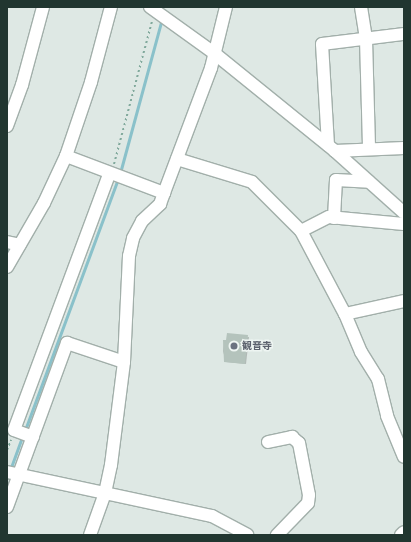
<!DOCTYPE html>
<meta charset="utf-8">
<style>
body{margin:0}
#map{position:relative;width:411px;height:542px;overflow:hidden;background:#dee8e4;font-family:Montserrat,"Noto Sans JP",sans-serif}
div>[style]{position:absolute}
.shadow>*{inset:0;background:#0003}
.stream>*{height:3px;margin:-1.5px;padding:0 1.5px;transform-origin:1.5px;border-radius:1.5px;background:#8ac1ca}
.building>*{inset:0;background:#b4c3bc}
.path>*{height:2px;margin-top:-1px;transform-origin:0;background:repeating-linear-gradient(90deg,#81a99c 0 2px,transparent 0 5px)}
.roads{filter:drop-shadow(1px 0 #a2afaa) drop-shadow(-1px 0 #a2afaa) drop-shadow(0 1px #a2afaa) drop-shadow(0 -1px #a2afaa)}
.street>*{height:12px;margin:-6px;padding:0 6px;transform-origin:6px;border-radius:6px;background:#fff}
.secondary>*{height:12px;margin:-6px;padding:0 6px;transform-origin:6px;border-radius:6px;background:#fff}
.dots>*{width:11px;height:11px;translate:-50% -50%;box-sizing:border-box;border:2px solid #eef5f2;border-radius:50%}
span{translate:-50% -50%;white-space:nowrap;text-align:center;line-height:1.15;-webkit-text-stroke:3px #eef5f2;paint-order:stroke}
.worship-label{font-size:10px;color:#5b616d;font-weight:700}
.left{translate:0 -50%;text-align:left}
.frame{position:absolute;inset:0;border:8px solid #213630;pointer-events:none}
</style>
<div id="map">
<div class="shadow">
<div style="clip-path:polygon(249px 337px,246px 364px,226px 362px,223px 351px,224px 341px)"></div>
</div>
<div class="stream">
<div style="left:120px;top:173px;width:161px;rotate:-74.8deg"></div>
<div style="left:25px;top:430px;width:269px;rotate:-69.7deg"></div>
<div style="left:10px;top:470px;width:37px;rotate:-70deg"></div>
</div>
<div class="building">
<div style="clip-path:polygon(227px 333px,248px 335px,245px 364px,224px 362px,223px 340px,226px 340px)"></div>
</div>
<div class="path">
<div style="left:114px;top:164px;width:148px;rotate:-75.1deg"></div>
<div style="left:7px;top:450px;width:11px;rotate:-68deg"></div>
</div>
<div class="roads">
<div class="street">
<div style="left:361px;top:7px;width:32px;rotate:81deg"></div>
<div style="left:366px;top:39px;width:110px;rotate:88.4deg"></div>
<div style="left:7px;top:126px;width:44px;rotate:-69.9deg"></div>
<div style="left:22px;top:85px;width:81px;rotate:-74.9deg"></div>
<div style="left:328px;top:145px;width:101px;rotate:-93.4deg"></div>
<div style="left:322px;top:44px;width:83px;rotate:-7deg"></div>
<div style="left:335px;top:151px;width:69px;rotate:-2.5deg"></div>
<div style="left:66px;top:156px;width:105px;rotate:20.7deg"></div>
<div style="left:177px;top:159px;width:78px;rotate:17deg"></div>
<div style="left:252px;top:182px;width:69px;rotate:45deg"></div>
<div style="left:301px;top:231px;width:94px;rotate:62.1deg"></div>
<div style="left:345px;top:314px;width:41px;rotate:67.2deg"></div>
<div style="left:361px;top:352px;width:32px;rotate:58deg"></div>
<div style="left:378px;top:379px;width:38px;rotate:76deg"></div>
<div style="left:387px;top:416px;width:44px;rotate:67.5deg"></div>
<div style="left:334px;top:218px;width:38px;rotate:-87deg"></div>
<div style="left:336px;top:180px;width:33px;rotate:3deg"></div>
<div style="left:301px;top:231px;width:31px;rotate:-27deg"></div>
<div style="left:329px;top:217px;width:75px;rotate:5.3deg"></div>
<div style="left:7px;top:242px;width:13px;rotate:13deg"></div>
<div style="left:345px;top:314px;width:60px;rotate:-12.4deg"></div>
<div style="left:33px;top:437px;width:20px;rotate:-160deg"></div>
<div style="left:14px;top:430px;width:273px;rotate:-69.6deg"></div>
<div style="left:268px;top:442px;width:25px;rotate:-12deg"></div>
<div style="left:292px;top:437px;width:9px;rotate:41deg"></div>
<div style="left:299px;top:443px;width:53px;rotate:79.1deg"></div>
<div style="left:309px;top:495px;width:8px;rotate:97deg"></div>
<div style="left:308px;top:503px;width:45px;rotate:134.1deg"></div>
<div style="left:105px;top:493px;width:29px;rotate:-78deg"></div>
<div style="left:111px;top:465px;width:104px;rotate:-82.8deg"></div>
<div style="left:124px;top:362px;width:106px;rotate:-87.3deg"></div>
<div style="left:129px;top:256px;width:18px;rotate:-77deg"></div>
<div style="left:133px;top:238px;width:19px;rotate:-62deg"></div>
<div style="left:142px;top:221px;width:25px;rotate:-43deg"></div>
<div style="left:160px;top:204px;width:12px;rotate:-70deg"></div>
<div style="left:164px;top:193px;width:134px;rotate:-69.4deg"></div>
<div style="left:211px;top:68px;width:63px;rotate:-76.2deg"></div>
<div style="left:7px;top:507px;width:175px;rotate:-69.9deg"></div>
<div style="left:67px;top:343px;width:60px;rotate:18.4deg"></div>
<div style="left:401px;top:535px;width:4px;rotate:-45deg"></div>
</div>
<div class="secondary">
<div style="left:150px;top:7px;width:79px;rotate:35.7deg"></div>
<div style="left:214px;top:53px;width:156px;rotate:39deg"></div>
<div style="left:335px;top:151px;width:93px;rotate:41.9deg"></div>
<div style="left:7px;top:267px;width:74px;rotate:-60deg"></div>
<div style="left:44px;top:203px;width:52px;rotate:-64.9deg"></div>
<div style="left:66px;top:156px;width:78px;rotate:-71.3deg"></div>
<div style="left:91px;top:82px;width:78px;rotate:-75.1deg"></div>
<div style="left:7px;top:472px;width:210px;rotate:12.1deg"></div>
<div style="left:212px;top:516px;width:40px;rotate:28deg"></div>
<div style="left:90px;top:535px;width:45px;rotate:-70.3deg"></div>
</div>
</div>
<div class="dots">
<div style="left:234px;top:346px;background:#6b7280"></div>
</div>
<div class="worship-label">
<span class="left" style="left:242px;top:346px">観音寺</span>
</div>
<div class="frame"></div>
</div>
